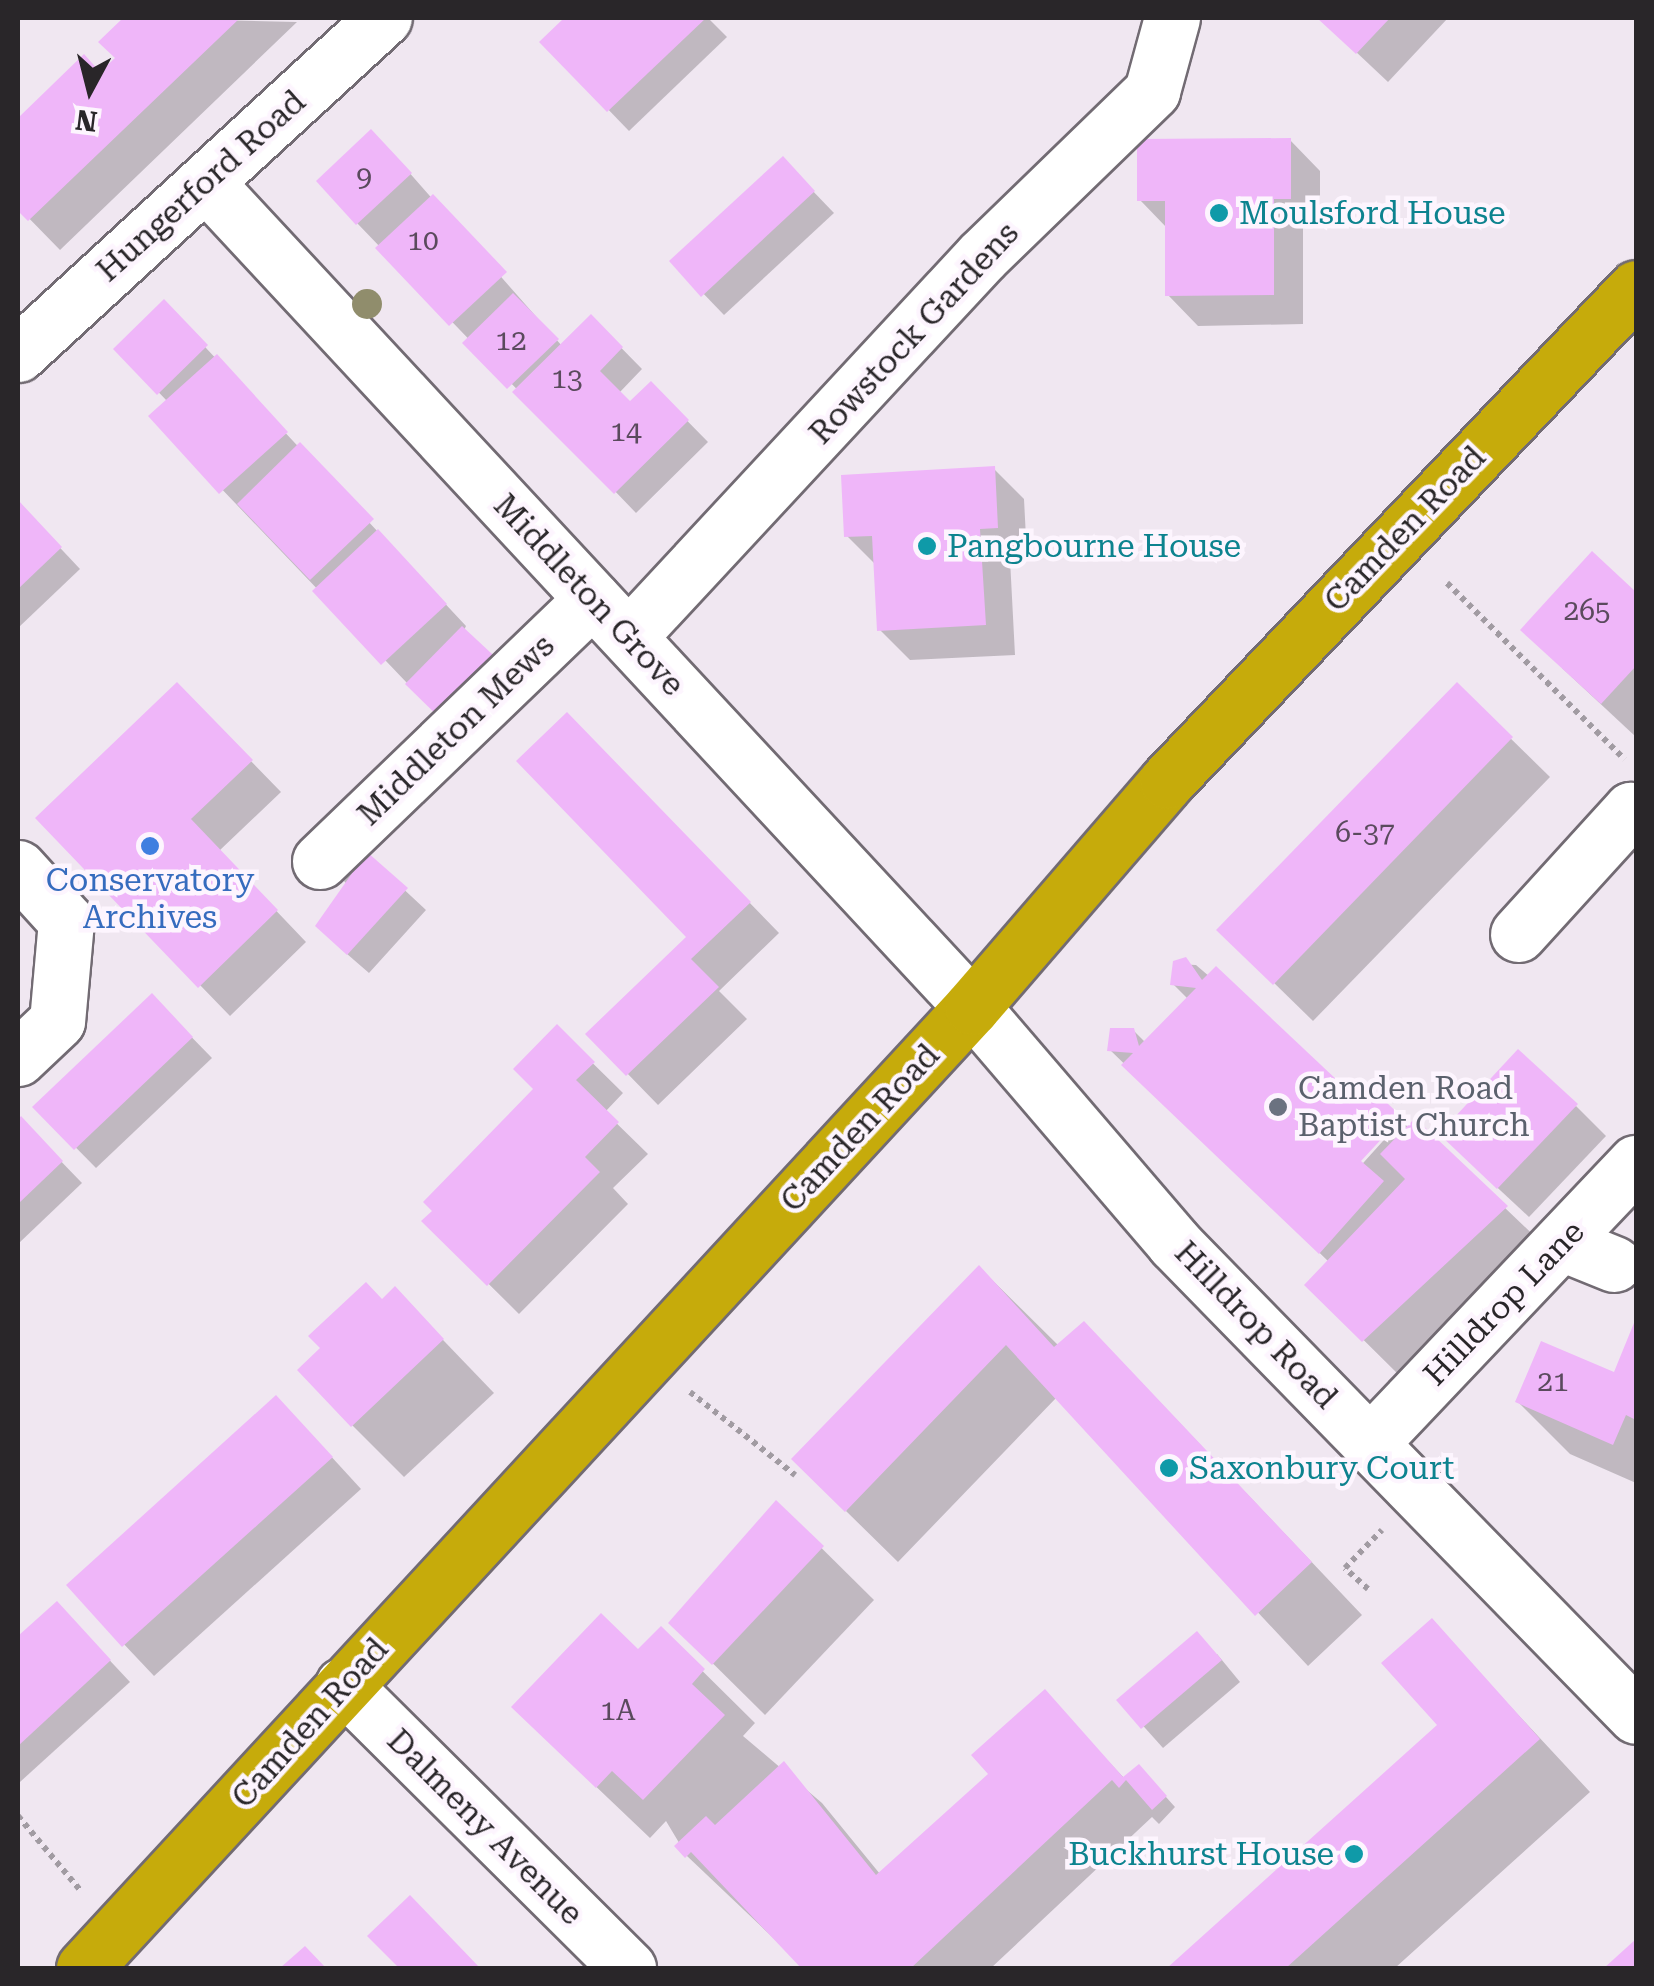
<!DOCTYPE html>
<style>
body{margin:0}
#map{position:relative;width:1654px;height:1986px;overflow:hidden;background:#f0e7f1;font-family:"Roboto Serif",serif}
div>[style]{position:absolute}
.shadow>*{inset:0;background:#0003}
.building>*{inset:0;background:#efb6f9}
.path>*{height:6px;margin-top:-3px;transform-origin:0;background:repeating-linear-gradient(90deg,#a19ba2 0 5px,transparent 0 10px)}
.roads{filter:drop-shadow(2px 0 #726b73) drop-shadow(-2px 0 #726b73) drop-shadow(0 2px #726b73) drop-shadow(0 -2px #726b73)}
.minor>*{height:55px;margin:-27.5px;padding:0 27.5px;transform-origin:27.5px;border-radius:27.5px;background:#fff}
.highway>*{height:55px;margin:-27.5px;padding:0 27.5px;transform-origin:27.5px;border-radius:27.5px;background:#c6ab0b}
.trees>*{width:30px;height:30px;margin:-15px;border-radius:50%;background:#908d6c}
.dots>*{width:28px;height:28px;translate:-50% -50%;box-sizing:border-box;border:5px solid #fdf5fe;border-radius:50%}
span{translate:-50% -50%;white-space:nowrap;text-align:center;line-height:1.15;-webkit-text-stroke:9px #fdf5fe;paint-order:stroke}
.number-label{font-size:28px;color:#5a4a5d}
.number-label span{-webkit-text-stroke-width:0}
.street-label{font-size:32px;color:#292629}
.culture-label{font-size:32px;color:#0d838f}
.left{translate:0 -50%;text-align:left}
.right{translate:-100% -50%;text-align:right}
.shop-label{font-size:32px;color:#366cbe}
.worship-label{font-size:32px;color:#5b616d}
.frame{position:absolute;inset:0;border:20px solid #292629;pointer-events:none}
.north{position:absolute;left:40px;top:40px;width:100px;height:100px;-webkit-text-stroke:8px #fdf5fe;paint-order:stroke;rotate:187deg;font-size:28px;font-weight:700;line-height:40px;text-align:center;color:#292629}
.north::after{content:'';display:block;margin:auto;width:35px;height:45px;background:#292629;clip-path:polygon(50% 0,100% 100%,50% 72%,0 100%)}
</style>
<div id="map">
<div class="shadow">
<div style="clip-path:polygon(127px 18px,297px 22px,60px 250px,18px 207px,18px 121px,83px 58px,101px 75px,118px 58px,102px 42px)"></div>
<div style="clip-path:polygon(568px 18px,708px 18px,727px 37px,629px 131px,543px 42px)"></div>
<div style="clip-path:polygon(1320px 18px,1448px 18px,1388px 82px)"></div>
<div style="clip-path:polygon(1290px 140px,1320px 171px,1320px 228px,1303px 228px,1303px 324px,1198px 326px,1168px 295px,1167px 228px,1140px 200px)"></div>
<div style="clip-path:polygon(392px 153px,562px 346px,591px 317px,642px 369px,619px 393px,630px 404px,651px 384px,708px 442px,636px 513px,357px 223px)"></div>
<div style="clip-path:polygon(783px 160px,834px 213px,724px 315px,673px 262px)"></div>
<div style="clip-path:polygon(164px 303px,466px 626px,428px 705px,152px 416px,168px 402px,117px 349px)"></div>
<div style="clip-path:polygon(994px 469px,1024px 499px,1027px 557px,1010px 559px,1015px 655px,910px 660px,880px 630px,876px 565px,847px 536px)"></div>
<div style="clip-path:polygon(18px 503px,80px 569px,18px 628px)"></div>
<div style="clip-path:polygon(1592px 555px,1636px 595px,1636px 737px,1562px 668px)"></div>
<div style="clip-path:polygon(177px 685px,281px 792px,219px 851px,306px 942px,230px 1016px,38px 818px)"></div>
<div style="clip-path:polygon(1457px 686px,1550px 777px,1313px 1021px,1220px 930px)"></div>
<div style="clip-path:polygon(597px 746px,779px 933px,719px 991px,747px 1019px,658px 1105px,589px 1034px,689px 937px)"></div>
<div style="clip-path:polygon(367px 855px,426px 910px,369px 973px,339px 947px,352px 890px,344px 881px)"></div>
<div style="clip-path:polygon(evenodd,1175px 964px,1196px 965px,1355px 1101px,1369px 1090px,1409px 1128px,1415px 1122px,1545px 1246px,1403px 1379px,1308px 1285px,1329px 1262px,1110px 1050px,1133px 1030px,1146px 1043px,1188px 999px,1173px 984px,1175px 964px,1388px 1127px,1392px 1131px,1355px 1172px,1351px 1169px,1388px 1127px)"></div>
<div style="clip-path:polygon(172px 1017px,212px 1058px,96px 1168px,36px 1107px)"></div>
<div style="clip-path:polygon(557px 1028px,623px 1093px,605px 1112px,648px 1154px,613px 1188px,628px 1204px,519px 1314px,425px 1221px,537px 1089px)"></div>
<div style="clip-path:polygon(1576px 1106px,1606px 1136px,1529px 1217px,1472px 1164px)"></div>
<div style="clip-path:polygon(21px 1120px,82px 1183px,18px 1244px,18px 1123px)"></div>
<div style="clip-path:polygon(980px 1268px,1059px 1346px,1135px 1376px,1362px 1615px,1308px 1666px,1057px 1397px,898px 1562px,846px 1511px)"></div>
<div style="clip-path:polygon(395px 1290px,494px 1393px,404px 1477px,352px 1425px,382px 1302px)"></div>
<div style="clip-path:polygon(1636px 1325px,1636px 1483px,1570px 1454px,1518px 1402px,1615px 1375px)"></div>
<div style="clip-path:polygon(306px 1429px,361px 1489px,154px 1676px,69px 1586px)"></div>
<div style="clip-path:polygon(776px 1503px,874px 1600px,765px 1715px,672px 1623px)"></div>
<div style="clip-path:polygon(57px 1604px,130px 1682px,20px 1782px,18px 1640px)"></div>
<div style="clip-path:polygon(1432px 1622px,1590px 1792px,1395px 1968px,1171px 1968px,1441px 1725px)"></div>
<div style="clip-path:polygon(661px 1630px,755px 1723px,743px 1736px,822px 1803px,880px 1874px,991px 1774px,1044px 1693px,1125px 1779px,1148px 1777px,1175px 1807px,1159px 1824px,1152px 1817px,991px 1968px,805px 1968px,687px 1856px,666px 1821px,650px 1838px,566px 1758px)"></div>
<div style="clip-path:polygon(1217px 1654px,1240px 1682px,1163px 1748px,1120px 1700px)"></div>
</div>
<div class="building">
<div style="clip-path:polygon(123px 18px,240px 18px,28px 221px,18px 211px,18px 118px,84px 54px,100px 72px,115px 58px,98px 42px)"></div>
<div style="clip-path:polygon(564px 18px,706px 18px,607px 112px,539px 42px)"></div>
<div style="clip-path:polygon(1317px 18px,1390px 18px,1356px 54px)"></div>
<div style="clip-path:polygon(371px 129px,412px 173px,356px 225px,316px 181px)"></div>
<div style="clip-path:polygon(1291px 138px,1291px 199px,1274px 199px,1274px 295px,1165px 296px,1165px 201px,1137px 201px,1137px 139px)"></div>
<div style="clip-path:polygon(783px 156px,815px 191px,701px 297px,669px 261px)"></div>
<div style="clip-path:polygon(433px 194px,507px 272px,449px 326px,375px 248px)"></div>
<div style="clip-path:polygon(513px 293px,559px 339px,507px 389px,462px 343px)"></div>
<div style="clip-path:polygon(164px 299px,208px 345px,157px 395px,113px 349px)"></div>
<div style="clip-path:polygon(591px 314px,623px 347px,600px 371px,630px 401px,651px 381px,689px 420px,614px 494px,512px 392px)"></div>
<div style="clip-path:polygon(217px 354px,288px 432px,219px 494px,148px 416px)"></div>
<div style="clip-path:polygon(300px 442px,374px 519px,310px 580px,237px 504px)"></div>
<div style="clip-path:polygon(995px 466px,998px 528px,980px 529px,986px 625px,877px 631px,872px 536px,844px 537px,841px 475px)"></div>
<div style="clip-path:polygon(18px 500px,62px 547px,18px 589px)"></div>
<div style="clip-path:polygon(378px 529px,447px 604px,381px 665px,312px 591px)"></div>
<div style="clip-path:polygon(1592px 551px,1636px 592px,1636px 666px,1601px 704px,1520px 630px)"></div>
<div style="clip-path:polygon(462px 626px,506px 667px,448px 726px,405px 684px)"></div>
<div style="clip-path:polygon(177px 682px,253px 760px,191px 819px,278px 910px,198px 988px,35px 818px)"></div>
<div style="clip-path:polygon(1457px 682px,1513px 737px,1273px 985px,1216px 930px)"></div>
<div style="clip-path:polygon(567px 712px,751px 902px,691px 959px,719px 987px,626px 1076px,585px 1034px,686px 937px,516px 761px)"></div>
<div style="clip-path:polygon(367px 852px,408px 888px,347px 955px,315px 926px)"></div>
<div style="clip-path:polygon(1186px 957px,1202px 980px,1216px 966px,1355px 1097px,1369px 1086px,1402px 1117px,1361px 1161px,1384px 1181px,1319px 1254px,1121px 1065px,1133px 1053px,1107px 1051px,1110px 1028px,1134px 1028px,1139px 1046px,1196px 988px,1170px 985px,1173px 961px)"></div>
<div style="clip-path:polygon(152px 993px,193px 1037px,74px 1150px,32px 1107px)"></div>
<div style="clip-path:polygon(557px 1024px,595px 1062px,576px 1080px,619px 1122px,585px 1157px,600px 1172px,487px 1286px,421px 1221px,432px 1211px,423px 1202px,533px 1089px,513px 1069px)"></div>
<div style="clip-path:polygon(1518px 1049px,1578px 1104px,1497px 1189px,1439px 1134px)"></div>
<div style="clip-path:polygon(21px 1116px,63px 1161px,18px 1204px,18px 1120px)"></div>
<div style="clip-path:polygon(1415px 1118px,1508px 1206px,1362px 1342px,1304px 1285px,1405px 1179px,1380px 1154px)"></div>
<div style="clip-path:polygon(979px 1265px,1054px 1347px,1084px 1321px,1312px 1562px,1255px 1616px,1006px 1345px,845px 1512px,791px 1459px)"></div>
<div style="clip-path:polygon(366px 1282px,382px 1299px,395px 1286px,444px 1339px,351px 1427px,297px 1370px,320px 1348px,308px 1336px)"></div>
<div style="clip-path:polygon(1636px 1318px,1636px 1420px,1626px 1415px,1613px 1445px,1515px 1402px,1541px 1341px,1614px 1372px)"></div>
<div style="clip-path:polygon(276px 1395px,333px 1457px,122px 1647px,66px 1585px)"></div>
<div style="clip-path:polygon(776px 1500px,824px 1546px,712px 1665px,668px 1623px)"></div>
<div style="clip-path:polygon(57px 1601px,111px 1660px,18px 1746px,18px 1636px)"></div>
<div style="clip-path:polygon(601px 1613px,638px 1649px,661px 1626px,705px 1669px,692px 1684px,725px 1715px,643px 1800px,612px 1771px,596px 1788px,511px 1707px)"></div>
<div style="clip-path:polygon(1432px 1618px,1540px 1739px,1286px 1968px,1167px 1968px,1437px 1725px,1381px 1663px)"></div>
<div style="clip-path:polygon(1197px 1631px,1222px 1660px,1141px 1729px,1116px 1700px)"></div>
<div style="clip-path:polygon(1045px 1689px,1123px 1777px,1139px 1764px,1167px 1796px,1152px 1810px,1126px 1780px,1119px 1788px,1112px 1780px,911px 1968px,801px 1968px,691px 1852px,685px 1858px,674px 1846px,706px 1816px,715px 1825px,784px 1761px,876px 1875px,988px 1774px,971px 1755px)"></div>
<div style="clip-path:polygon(410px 1895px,480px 1968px,399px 1968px,367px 1936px)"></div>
<div style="clip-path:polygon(1636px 1939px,1636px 1968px,1604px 1968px)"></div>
<div style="clip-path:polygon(305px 1946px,326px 1968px,280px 1968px)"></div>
</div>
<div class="path">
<div style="left:1447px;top:583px;width:250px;rotate:44.8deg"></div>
<div style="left:690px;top:1392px;width:134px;rotate:38.3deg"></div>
<div style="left:1368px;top:1589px;width:31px;rotate:-138deg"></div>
<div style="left:1345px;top:1568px;width:53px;rotate:-45.8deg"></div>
<div style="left:18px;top:1816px;width:98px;rotate:50deg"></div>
</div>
<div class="roads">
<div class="minor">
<div style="left:206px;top:183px;width:1125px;rotate:47.09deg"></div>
<div style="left:972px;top:1007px;width:311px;rotate:49.4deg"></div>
<div style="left:1174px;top:1243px;width:661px;rotate:45.67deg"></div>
<div style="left:18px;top:354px;width:497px;rotate:-42.6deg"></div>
<div style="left:629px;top:636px;width:519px;rotate:-47.11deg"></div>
<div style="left:982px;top:256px;width:237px;rotate:-44.1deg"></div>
<div style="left:1152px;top:91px;width:76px;rotate:-74.7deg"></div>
<div style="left:320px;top:861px;width:378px;rotate:-43.9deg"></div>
<div style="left:18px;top:868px;width:72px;rotate:47.8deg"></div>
<div style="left:66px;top:921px;width:100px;rotate:95.1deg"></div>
<div style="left:57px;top:1021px;width:54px;rotate:136.5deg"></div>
<div style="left:1518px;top:934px;width:168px;rotate:-47.7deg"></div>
<div style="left:1631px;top:810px;width:7px;rotate:45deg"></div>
<div style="left:1562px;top:1243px;width:56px;rotate:22deg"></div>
<div style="left:1371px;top:1442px;width:385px;rotate:-46.5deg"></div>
<div style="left:343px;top:1685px;width:402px;rotate:44.8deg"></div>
</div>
<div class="highway">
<div style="left:84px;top:1968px;width:1308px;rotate:-47.26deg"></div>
<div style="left:972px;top:1007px;width:298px;rotate:-49.2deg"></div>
<div style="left:1167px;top:781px;width:680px;rotate:-46.43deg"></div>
</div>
</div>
<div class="trees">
<div style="left:367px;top:304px"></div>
</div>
<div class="dots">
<div style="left:1219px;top:213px;background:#0f9aa8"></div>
<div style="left:927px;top:546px;background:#0f9aa8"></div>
<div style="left:150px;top:846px;background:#3f7fe0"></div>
<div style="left:1278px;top:1107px;background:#6b7280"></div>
<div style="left:1169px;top:1468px;background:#0f9aa8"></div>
<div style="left:1354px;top:1854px;background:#0f9aa8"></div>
</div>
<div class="number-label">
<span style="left:364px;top:177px">9</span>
<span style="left:423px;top:241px">10</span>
<span style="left:511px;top:341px">12</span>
<span style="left:567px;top:379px">13</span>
<span style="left:626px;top:432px">14</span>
<span style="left:1587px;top:611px">265</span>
<span style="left:1365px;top:833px">6-37</span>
<span style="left:1553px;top:1382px">21</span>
<span style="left:618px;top:1711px">1A</span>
</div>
<div class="street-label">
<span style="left:201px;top:186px;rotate:-42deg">Hungerford Road</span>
<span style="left:914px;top:333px;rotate:-47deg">Rowstock Gardens</span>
<span style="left:1405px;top:529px;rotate:-46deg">Camden Road</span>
<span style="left:589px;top:595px;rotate:47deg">Middleton Grove</span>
<span style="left:456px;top:730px;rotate:-44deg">Middleton Mews</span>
<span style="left:860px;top:1128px;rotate:-47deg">Camden Road</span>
<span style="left:1504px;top:1303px;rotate:-46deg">Hilldrop Lane</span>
<span style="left:1256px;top:1325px;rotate:46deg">Hilldrop Road</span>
<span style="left:310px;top:1723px;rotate:-48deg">Camden Road</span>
<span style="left:485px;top:1827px;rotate:45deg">Dalmeny Avenue</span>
</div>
<div class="culture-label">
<span class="left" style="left:1239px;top:213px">Moulsford House</span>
<span class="left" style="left:947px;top:546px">Pangbourne House</span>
<span class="left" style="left:1189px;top:1468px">Saxonbury Court</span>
<span class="right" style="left:1334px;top:1854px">Buckhurst House</span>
</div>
<div class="shop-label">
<span style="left:150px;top:899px">Conservatory<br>Archives</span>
</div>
<div class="worship-label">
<span class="left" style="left:1298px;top:1107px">Camden Road<br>Baptist Church</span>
</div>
<div class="frame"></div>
<div class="north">N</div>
</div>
